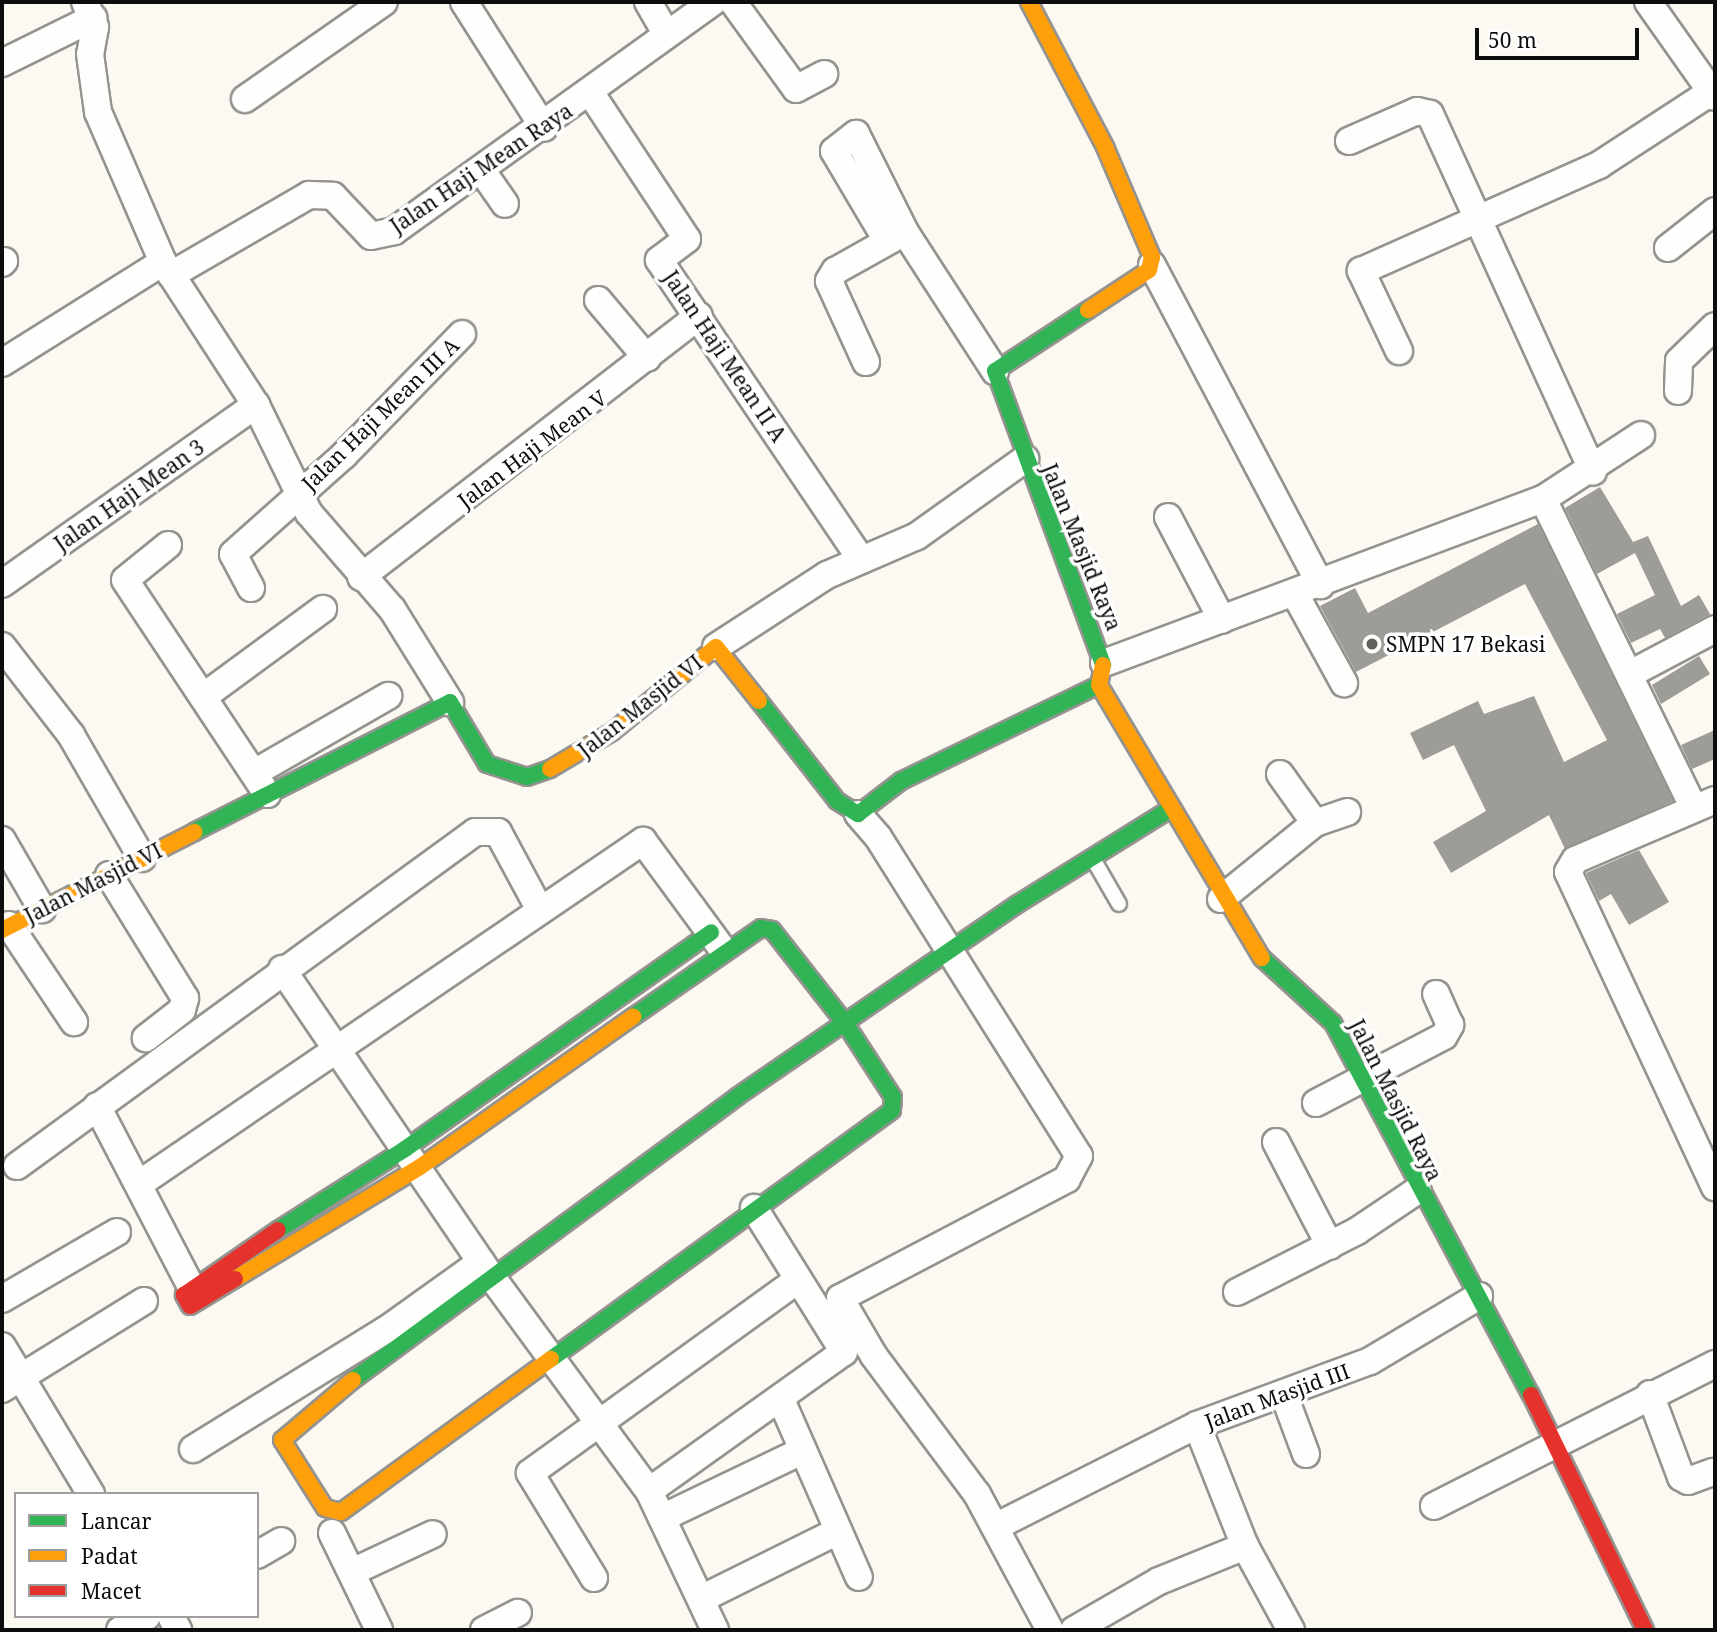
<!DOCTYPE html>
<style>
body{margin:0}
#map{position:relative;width:1717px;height:1632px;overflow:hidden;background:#fbf9f1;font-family:"Noto Serif",serif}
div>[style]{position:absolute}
.building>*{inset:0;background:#9e9c97}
.roads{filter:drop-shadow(2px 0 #949390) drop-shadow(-2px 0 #949390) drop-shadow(0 2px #949390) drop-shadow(0 -2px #949390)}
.lane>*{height:14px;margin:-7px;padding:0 7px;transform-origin:7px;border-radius:7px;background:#fefefd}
.street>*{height:26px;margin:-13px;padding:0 13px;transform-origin:13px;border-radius:13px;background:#fefefd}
.fast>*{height:16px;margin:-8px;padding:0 8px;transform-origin:8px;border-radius:8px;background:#30b455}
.slow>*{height:16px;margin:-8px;padding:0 8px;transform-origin:8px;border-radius:8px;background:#ff9f0a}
.jam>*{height:16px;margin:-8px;padding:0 8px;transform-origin:8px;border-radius:8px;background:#e5322d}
.dots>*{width:19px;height:19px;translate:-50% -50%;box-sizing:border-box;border:4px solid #fff;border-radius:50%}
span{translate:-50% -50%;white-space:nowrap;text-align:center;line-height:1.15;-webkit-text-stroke:7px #fff;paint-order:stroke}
.street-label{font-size:21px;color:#0d0d0d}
.poi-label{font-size:21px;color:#0d0d0d}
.left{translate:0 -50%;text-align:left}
.frame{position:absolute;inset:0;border:4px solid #0d0d0d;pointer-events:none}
.legend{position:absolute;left:14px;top:1492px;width:245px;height:126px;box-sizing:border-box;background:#fff;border:2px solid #9e9e9e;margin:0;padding:9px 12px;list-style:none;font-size:21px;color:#0d0d0d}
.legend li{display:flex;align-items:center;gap:14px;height:35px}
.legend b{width:35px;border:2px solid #9e9e9e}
.scale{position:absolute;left:1475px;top:28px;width:164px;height:32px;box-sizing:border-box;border:4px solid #0d0d0d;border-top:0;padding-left:9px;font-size:21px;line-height:24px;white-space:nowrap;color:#0d0d0d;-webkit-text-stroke:5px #fff;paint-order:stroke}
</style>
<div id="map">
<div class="building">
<div style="clip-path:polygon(1600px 487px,1633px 542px,1648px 536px,1681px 606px,1699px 595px,1710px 614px,1665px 638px,1660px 629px,1631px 643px,1617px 614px,1655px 595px,1635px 553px,1597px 574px,1565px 508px)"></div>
<div style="clip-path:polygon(1538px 524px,1673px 801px,1565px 849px,1549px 815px,1451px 873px,1433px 842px,1486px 811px,1454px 745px,1423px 760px,1410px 733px,1478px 701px,1484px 714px,1534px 696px,1564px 762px,1607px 740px,1525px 584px,1356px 672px,1320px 606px,1355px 588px,1368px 613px)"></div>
<div style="clip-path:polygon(1699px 656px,1710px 674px,1661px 704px,1652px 685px)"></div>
<div style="clip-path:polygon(1715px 730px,1715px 759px,1692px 769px,1681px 745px)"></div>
<div style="clip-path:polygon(1639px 850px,1669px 902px,1629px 925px,1611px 894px,1599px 901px,1586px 873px)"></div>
</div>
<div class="roads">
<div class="lane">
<div style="left:1092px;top:857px;width:54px;rotate:60.1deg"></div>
</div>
<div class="street">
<div style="left:85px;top:2px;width:27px;rotate:68deg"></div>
<div style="left:95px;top:27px;width:27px;rotate:100deg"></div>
<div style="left:90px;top:54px;width:59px;rotate:82.1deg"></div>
<div style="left:98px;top:112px;width:163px;rotate:66.6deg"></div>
<div style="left:163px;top:262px;width:171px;rotate:57deg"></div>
<div style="left:256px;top:405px;width:120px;rotate:63.9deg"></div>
<div style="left:309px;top:513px;width:127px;rotate:49.2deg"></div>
<div style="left:392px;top:609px;width:110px;rotate:58.1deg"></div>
<div style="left:464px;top:2px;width:149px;rotate:57.6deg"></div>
<div style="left:648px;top:2px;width:36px;rotate:60deg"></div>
<div style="left:733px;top:2px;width:107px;rotate:54.1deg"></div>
<div style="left:796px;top:89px;width:32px;rotate:-28deg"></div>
<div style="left:1648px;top:2px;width:116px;rotate:54.8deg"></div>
<div style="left:2px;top:63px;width:102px;rotate:-26.3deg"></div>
<div style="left:590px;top:92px;width:176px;rotate:56.6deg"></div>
<div style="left:687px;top:239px;width:35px;rotate:143deg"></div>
<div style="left:659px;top:260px;width:361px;rotate:56deg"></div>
<div style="left:245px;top:99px;width:169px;rotate:-34.9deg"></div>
<div style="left:1349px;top:141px;width:74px;rotate:-23.8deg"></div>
<div style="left:1417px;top:111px;width:13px;rotate:13deg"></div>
<div style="left:1430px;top:114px;width:393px;rotate:65.5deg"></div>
<div style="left:482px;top:171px;width:40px;rotate:55.1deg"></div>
<div style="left:886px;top:239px;width:102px;rotate:-120.6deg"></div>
<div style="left:834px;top:151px;width:28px;rotate:-38deg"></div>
<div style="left:856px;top:134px;width:110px;rotate:63.4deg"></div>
<div style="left:905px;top:232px;width:166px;rotate:57.1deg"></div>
<div style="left:1668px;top:248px;width:60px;rotate:-38.2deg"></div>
<div style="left:2px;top:263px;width:3px;rotate:-45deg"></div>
<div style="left:1152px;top:265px;width:362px;rotate:62.2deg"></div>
<div style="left:171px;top:275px;width:160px;rotate:-30.1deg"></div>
<div style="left:309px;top:195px;width:24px;rotate:2deg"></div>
<div style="left:333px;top:196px;width:55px;rotate:46.5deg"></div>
<div style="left:371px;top:236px;width:24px;rotate:-12deg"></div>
<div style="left:394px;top:231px;width:393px;rotate:-35.7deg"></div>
<div style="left:598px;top:300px;width:76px;rotate:49.8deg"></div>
<div style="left:1399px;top:351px;width:89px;rotate:-115.4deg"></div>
<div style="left:1361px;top:271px;width:261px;rotate:-24deg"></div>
<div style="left:1599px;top:165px;width:134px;rotate:-33.1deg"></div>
<div style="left:866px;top:362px;width:89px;rotate:-114.6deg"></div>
<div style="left:829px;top:281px;width:12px;rotate:-59deg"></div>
<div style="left:835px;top:271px;width:78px;rotate:-29.2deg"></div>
<div style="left:2px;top:363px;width:190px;rotate:-32.1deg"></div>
<div style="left:1678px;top:391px;width:30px;rotate:-88deg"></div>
<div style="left:1679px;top:361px;width:50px;rotate:-44.2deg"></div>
<div style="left:1543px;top:499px;width:344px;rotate:64deg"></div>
<div style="left:1168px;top:517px;width:116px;rotate:62.3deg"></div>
<div style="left:168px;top:545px;width:55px;rotate:140.9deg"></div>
<div style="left:125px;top:580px;width:257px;rotate:56.4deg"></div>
<div style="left:361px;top:577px;width:427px;rotate:-37.7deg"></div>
<div style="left:2px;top:584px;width:311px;rotate:-35.2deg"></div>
<div style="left:251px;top:588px;width:38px;rotate:-118deg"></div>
<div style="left:233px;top:554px;width:149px;rotate:-41.7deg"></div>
<div style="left:344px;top:455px;width:169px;rotate:-45.7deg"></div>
<div style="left:1295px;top:594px;width:102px;rotate:61.2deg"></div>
<div style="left:2px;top:646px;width:113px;rotate:52.2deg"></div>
<div style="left:71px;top:735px;width:142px;rotate:60deg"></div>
<div style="left:716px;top:647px;width:132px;rotate:-33deg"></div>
<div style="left:827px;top:575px;width:98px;rotate:-23.4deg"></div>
<div style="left:917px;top:536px;width:133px;rotate:-35.5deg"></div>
<div style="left:1104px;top:663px;width:469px;rotate:-20.5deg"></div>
<div style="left:1543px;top:499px;width:117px;rotate:-33.1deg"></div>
<div style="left:1632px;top:673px;width:94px;rotate:-27.9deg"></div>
<div style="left:203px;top:697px;width:149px;rotate:-36.3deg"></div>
<div style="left:254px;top:773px;width:155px;rotate:-29.9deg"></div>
<div style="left:1280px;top:774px;width:60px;rotate:54.5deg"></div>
<div style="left:1715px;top:800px;width:152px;rotate:156.8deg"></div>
<div style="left:1575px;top:860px;width:14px;rotate:120deg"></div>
<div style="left:1568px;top:872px;width:348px;rotate:65deg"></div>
<div style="left:858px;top:814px;width:30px;rotate:49deg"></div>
<div style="left:878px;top:837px;width:377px;rotate:57.8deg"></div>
<div style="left:1079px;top:1156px;width:26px;rotate:118deg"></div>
<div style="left:1067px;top:1179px;width:256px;rotate:152.3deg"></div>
<div style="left:840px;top:1298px;width:67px;rotate:59.6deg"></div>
<div style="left:874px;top:1356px;width:172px;rotate:53.3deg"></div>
<div style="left:977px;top:1494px;width:154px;rotate:61.8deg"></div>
<div style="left:2px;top:840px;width:80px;rotate:59.9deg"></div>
<div style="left:109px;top:875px;width:145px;rotate:58.3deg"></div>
<div style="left:185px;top:998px;width:12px;rotate:104deg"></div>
<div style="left:182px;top:1010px;width:46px;rotate:142.1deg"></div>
<div style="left:1221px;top:899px;width:121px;rotate:-39deg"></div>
<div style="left:1315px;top:823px;width:34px;rotate:-19deg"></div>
<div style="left:9px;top:925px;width:117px;rotate:56.2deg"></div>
<div style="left:282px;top:969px;width:371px;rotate:55.8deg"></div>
<div style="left:491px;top:1276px;width:267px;rotate:53.7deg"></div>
<div style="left:649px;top:1491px;width:154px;rotate:64.6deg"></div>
<div style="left:1316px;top:1103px;width:144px;rotate:-27.6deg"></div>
<div style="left:1444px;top:1036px;width:13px;rotate:-61deg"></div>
<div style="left:1450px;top:1025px;width:34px;rotate:-114deg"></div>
<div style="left:97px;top:1106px;width:202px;rotate:62.5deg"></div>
<div style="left:1276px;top:1142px;width:117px;rotate:62.6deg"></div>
<div style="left:17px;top:1166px;width:567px;rotate:-36.1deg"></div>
<div style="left:475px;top:832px;width:23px"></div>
<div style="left:498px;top:832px;width:89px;rotate:61.7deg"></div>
<div style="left:139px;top:1184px;width:610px;rotate:-34.24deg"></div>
<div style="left:643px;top:841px;width:130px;rotate:53.7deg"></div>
<div style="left:1237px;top:1292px;width:135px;rotate:-26.9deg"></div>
<div style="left:1357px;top:1231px;width:73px;rotate:-33.9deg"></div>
<div style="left:2px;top:1299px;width:133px;rotate:-30.2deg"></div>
<div style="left:2px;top:1346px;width:173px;rotate:59deg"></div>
<div style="left:2px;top:1389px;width:167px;rotate:-31.8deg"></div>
<div style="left:1650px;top:1394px;width:89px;rotate:69.5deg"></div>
<div style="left:1681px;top:1477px;width:8px;rotate:30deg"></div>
<div style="left:1688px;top:1481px;width:27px;rotate:-20deg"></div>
<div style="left:1284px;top:1395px;width:63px;rotate:69.6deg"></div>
<div style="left:782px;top:1402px;width:191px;rotate:66.3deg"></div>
<div style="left:1197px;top:1425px;width:130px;rotate:68.4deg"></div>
<div style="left:1245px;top:1546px;width:96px;rotate:61.3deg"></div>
<div style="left:193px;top:1449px;width:227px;rotate:-31.7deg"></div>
<div style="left:386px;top:1330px;width:117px;rotate:-35.6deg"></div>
<div style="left:649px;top:1491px;width:239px;rotate:-35.5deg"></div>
<div style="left:844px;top:1352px;width:170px;rotate:-122deg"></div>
<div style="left:1434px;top:1506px;width:315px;rotate:-26.8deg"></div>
<div style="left:662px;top:1518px;width:155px;rotate:-25.6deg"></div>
<div style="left:995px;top:1527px;width:226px;rotate:-26.8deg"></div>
<div style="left:1197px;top:1425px;width:184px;rotate:-20.3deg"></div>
<div style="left:1370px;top:1361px;width:127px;rotate:-30.8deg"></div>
<div style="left:332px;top:1533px;width:108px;rotate:64.1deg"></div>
<div style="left:257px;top:1555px;width:28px;rotate:-30deg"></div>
<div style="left:352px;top:1572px;width:89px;rotate:-25.1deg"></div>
<div style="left:594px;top:1578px;width:123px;rotate:-121.4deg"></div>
<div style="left:530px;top:1473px;width:330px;rotate:-35.8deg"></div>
<div style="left:703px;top:1598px;width:151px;rotate:-26.4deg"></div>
<div style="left:171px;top:1616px;width:16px;rotate:63deg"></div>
<div style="left:120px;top:1630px;width:30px;rotate:-27deg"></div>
<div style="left:484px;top:1630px;width:38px;rotate:-27deg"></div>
<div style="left:1074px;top:1630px;width:98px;rotate:-30deg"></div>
<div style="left:1159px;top:1581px;width:93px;rotate:-22.1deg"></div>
</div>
<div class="fast">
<div style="left:1088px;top:310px;width:111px;rotate:146.7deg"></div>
<div style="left:995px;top:371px;width:313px;rotate:69.8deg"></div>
<div style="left:759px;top:701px;width:127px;rotate:52deg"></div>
<div style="left:837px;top:801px;width:25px;rotate:32deg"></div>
<div style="left:858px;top:814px;width:54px;rotate:-37.5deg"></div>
<div style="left:901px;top:781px;width:220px;rotate:-25.9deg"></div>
<div style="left:194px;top:832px;width:287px;rotate:-26.9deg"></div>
<div style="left:450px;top:702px;width:72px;rotate:59.2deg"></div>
<div style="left:487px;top:764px;width:42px;rotate:18deg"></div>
<div style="left:527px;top:777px;width:24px;rotate:-19deg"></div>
<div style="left:1262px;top:958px;width:96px;rotate:42.5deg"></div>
<div style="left:1333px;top:1023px;width:421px;rotate:62deg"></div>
<div style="left:278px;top:1230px;width:151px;rotate:-32.5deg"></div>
<div style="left:405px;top:1149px;width:375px;rotate:-35.3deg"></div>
<div style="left:551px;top:1359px;width:422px;rotate:-36.1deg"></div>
<div style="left:892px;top:1110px;width:13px;rotate:-86deg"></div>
<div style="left:893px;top:1097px;width:88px;rotate:-123deg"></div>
<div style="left:845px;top:1023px;width:118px;rotate:-128.1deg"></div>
<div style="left:772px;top:930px;width:11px;rotate:-170deg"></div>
<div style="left:761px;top:928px;width:156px;rotate:145.2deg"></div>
<div style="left:353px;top:1380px;width:478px;rotate:-36.4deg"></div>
<div style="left:738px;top:1096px;width:337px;rotate:-34.5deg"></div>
<div style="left:1016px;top:905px;width:181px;rotate:-31.9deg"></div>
</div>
<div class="slow">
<div style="left:1029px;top:2px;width:164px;rotate:62.3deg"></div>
<div style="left:1105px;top:147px;width:120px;rotate:66.9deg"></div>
<div style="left:1152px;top:257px;width:13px;rotate:103deg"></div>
<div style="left:1149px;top:270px;width:73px;rotate:146.7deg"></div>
<div style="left:1103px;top:665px;width:20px;rotate:101deg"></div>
<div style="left:1099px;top:685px;width:318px;rotate:59.2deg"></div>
<div style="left:550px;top:769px;width:72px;rotate:-30.8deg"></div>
<div style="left:612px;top:732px;width:134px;rotate:-39.3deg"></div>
<div style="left:716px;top:647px;width:69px;rotate:51.5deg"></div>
<div style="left:2px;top:930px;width:216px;rotate:-27deg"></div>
<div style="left:235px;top:1279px;width:216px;rotate:-31.2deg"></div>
<div style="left:420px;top:1167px;width:261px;rotate:-35.2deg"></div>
<div style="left:353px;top:1380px;width:93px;rotate:139.8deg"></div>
<div style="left:282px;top:1440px;width:80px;rotate:57.7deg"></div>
<div style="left:325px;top:1508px;width:16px;rotate:14deg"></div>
<div style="left:341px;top:1512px;width:260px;rotate:-36.1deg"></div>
</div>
<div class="jam">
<div style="left:235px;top:1279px;width:52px;rotate:149deg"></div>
<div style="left:190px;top:1306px;width:13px;rotate:-119deg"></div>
<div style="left:184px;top:1295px;width:114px;rotate:-34.7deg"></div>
<div style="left:1531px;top:1395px;width:261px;rotate:64.1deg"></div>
</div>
</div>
<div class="dots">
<div style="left:1372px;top:644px;background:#60605d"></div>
</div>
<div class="street-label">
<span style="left:481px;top:168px;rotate:-34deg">Jalan Haji Mean Raya</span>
<span style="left:725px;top:356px;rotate:56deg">Jalan Haji Mean II A</span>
<span style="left:380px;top:414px;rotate:-44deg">Jalan Haji Mean III A</span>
<span style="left:532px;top:449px;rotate:-37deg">Jalan Haji Mean V</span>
<span style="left:129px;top:495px;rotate:-35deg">Jalan Haji Mean 3</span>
<span style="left:1082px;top:547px;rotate:68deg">Jalan Masjid Raya</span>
<span style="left:640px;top:706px;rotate:-38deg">Jalan Masjid VI</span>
<span style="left:93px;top:883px;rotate:-27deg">Jalan Masjid VI</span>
<span style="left:1396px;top:1100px;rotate:63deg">Jalan Masjid Raya</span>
<span style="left:1277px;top:1396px;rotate:-20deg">Jalan Masjid III</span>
</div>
<div class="poi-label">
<span class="left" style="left:1386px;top:644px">SMPN 17 Bekasi</span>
</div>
<div class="frame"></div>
<ul class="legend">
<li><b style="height:9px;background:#30b455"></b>Lancar</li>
<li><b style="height:9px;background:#ff9f0a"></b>Padat</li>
<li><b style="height:9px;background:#e5322d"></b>Macet</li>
</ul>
<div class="scale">50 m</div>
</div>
